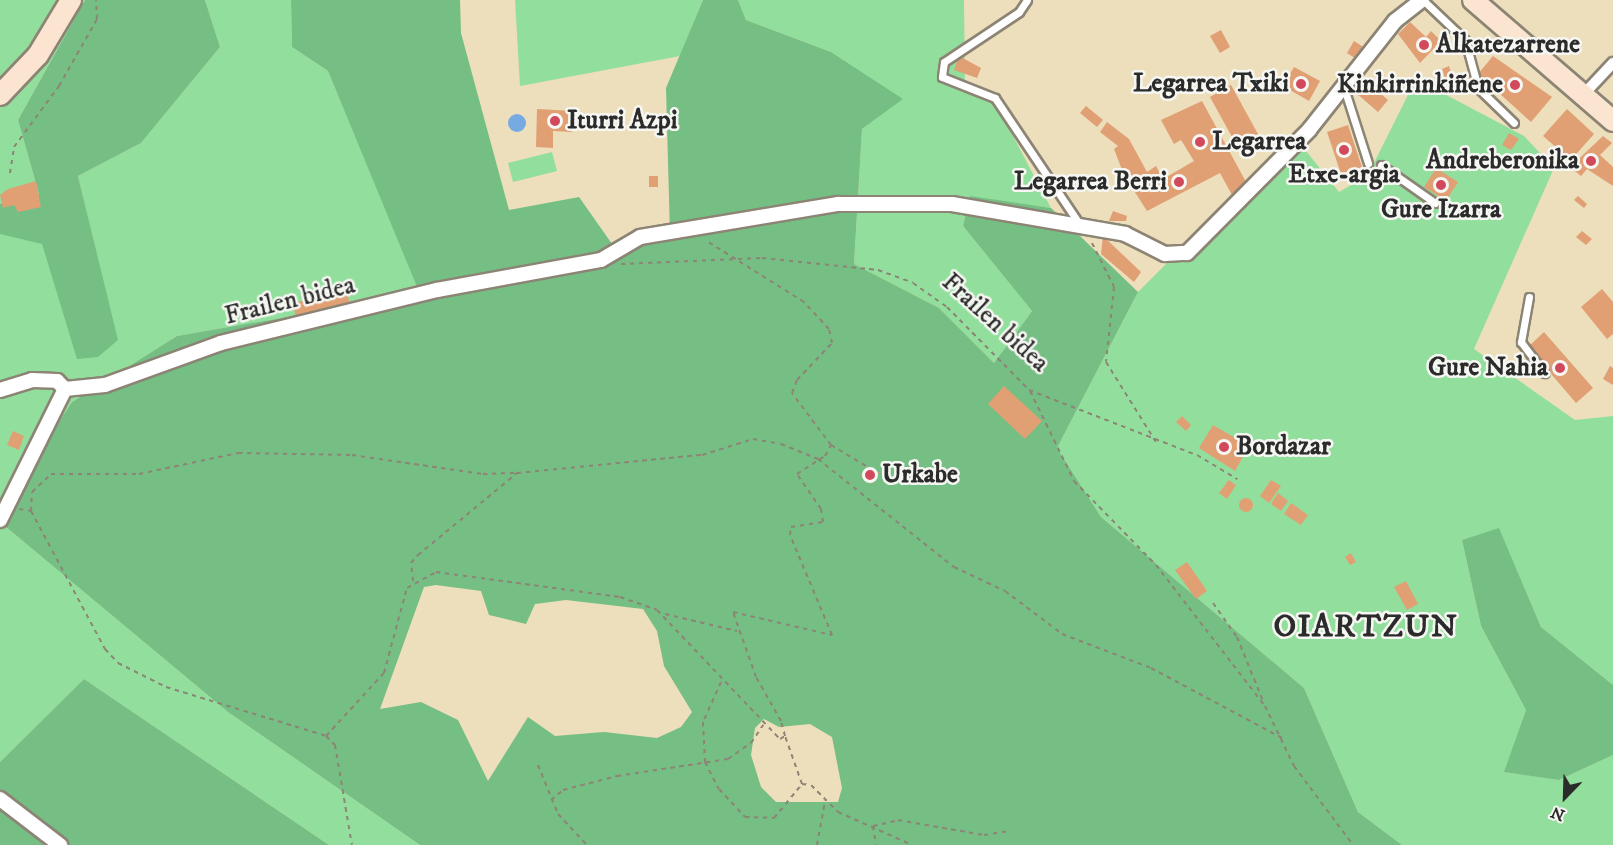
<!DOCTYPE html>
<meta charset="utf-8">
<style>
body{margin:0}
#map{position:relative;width:1613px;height:845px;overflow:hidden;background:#eddebc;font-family:"IM FELL DW Pica",serif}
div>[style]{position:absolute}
.green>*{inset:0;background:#92df9d}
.forest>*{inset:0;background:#75be84}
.water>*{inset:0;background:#77aae3}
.round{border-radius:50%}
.building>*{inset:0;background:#e19f74}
.path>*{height:2px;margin-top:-1px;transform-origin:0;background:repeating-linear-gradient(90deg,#8c8474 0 4.5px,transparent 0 9px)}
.roads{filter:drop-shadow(2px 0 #8c8474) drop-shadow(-2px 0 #8c8474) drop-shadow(0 2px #8c8474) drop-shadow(0 -2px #8c8474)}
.service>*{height:7px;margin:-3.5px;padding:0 3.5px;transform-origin:3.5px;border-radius:3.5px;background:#fff}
.pedestrian>*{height:10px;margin:-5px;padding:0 5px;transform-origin:5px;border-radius:5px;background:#fff}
.minor>*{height:14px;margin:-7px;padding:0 7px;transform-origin:7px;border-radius:7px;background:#fff}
.secondary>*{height:20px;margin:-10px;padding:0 10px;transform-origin:10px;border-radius:10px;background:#fce5d0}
.dots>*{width:16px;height:16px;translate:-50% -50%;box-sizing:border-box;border:3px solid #f6f6f2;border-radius:50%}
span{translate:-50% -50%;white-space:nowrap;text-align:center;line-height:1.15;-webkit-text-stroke:5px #f6f6f2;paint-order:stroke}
.poi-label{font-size:26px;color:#2b2b2b;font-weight:700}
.left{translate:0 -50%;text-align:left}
.right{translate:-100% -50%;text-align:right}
.street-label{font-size:26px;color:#2b2b2b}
.district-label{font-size:32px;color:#2b2b2b;font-weight:700;letter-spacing:1.5px}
.north{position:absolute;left:1535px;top:767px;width:60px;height:60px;-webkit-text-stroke:4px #f6f6f2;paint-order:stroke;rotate:203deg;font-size:16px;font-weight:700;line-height:24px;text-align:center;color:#2b2b2b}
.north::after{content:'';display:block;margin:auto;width:21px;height:27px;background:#2b2b2b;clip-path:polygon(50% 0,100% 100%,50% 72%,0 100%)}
</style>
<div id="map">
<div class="green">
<div style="clip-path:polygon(0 0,85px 0,18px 120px,39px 194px,0 204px)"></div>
<div style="clip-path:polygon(205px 0,291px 0,292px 47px,328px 71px,421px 294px,177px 336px,72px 402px,0 510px,0 234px,40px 235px,117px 340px,78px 176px,141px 143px,220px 47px)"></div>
<div style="clip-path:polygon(515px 0,703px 0,680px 56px,520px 86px)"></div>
<div style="clip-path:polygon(738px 0,964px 0,965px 88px,994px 100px,1051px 208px,970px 197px,963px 226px,1032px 311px,994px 363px,939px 308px,854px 264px,862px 129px,902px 99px,831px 52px,746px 20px)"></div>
<div style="clip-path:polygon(1416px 79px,1524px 136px,1554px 168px,1474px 349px,1575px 420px,1613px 416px,1613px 685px,1541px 627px,1499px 529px,1462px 540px,1481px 626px,1526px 710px,1505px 772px,1559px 780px,1613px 755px,1613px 845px,1402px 845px,1358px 812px,1304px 688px,1101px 517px,1057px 448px,1138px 292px,1294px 136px,1339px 192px,1368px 175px)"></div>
<div style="clip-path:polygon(552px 152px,557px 171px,513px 182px,508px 163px)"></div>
<div style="clip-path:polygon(0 522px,228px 712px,420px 845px,329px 845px,84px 679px,0 762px)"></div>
</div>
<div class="forest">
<div style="clip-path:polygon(85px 0,205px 0,220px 47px,141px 143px,78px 176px,118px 340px,98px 357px,77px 359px,42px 244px,0 234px,0 204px,39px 194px,18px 120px)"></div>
<div style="clip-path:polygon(evenodd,291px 0,460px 0,461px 33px,509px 210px,579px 197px,617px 251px,670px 235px,666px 88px,703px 0,738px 0,746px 20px,831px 52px,903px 99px,862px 129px,854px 264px,939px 308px,994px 363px,1032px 311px,963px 226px,970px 196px,1051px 208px,1138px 292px,1057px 448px,1101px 517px,1304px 688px,1358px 812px,1402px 845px,420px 845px,228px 712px,0 522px,0 510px,72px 402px,177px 336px,420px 294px,328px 71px,292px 47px,291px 0,436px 585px,481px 591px,489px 615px,526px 624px,535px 604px,566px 600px,643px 609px,657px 631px,664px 666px,692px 712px,681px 727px,657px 738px,604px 732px,555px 736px,528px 717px,488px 781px,458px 720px,421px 702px,380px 709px,424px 587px,436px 585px,291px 0,764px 719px,779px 727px,810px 724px,832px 737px,842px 788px,838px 802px,776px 802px,761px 787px,751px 755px,755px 728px,764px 719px)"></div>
<div style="clip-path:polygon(1499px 528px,1541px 627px,1613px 685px,1613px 755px,1559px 780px,1504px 772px,1526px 710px,1481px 626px,1462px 540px)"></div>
<div style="clip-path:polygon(84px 679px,329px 845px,0 845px,0 762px)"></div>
</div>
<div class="water">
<div class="round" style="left:508px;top:114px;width:18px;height:18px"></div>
</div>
<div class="building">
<div style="clip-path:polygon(1410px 22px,1426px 37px,1431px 31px,1441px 41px,1420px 63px,1398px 34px)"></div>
<div style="clip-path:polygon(1221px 30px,1230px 47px,1220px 53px,1210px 36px)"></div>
<div style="clip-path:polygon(1354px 41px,1365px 48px,1358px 60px,1347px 53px)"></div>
<div style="clip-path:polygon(959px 56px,981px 68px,977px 78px,954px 70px)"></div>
<div style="clip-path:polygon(1493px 56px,1552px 97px,1531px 122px,1478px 74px)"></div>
<div style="clip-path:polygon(1449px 66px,1452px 76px,1445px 78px,1442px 69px)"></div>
<div style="clip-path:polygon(1294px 67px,1320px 81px,1309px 101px,1283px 86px)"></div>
<div style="clip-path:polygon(1365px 80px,1388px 100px,1378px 112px,1355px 92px)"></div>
<div style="clip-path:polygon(1231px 85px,1264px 145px,1243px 157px,1210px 97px)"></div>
<div style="clip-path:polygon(1202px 101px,1246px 182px,1232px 195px,1220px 173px,1147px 211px,1124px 175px,1114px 149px,1118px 146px,1100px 132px,1107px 122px,1129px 139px,1147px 172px,1156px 166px,1163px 179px,1194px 161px,1181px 140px,1174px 144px,1161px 120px)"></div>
<div style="clip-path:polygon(1086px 106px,1103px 120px,1097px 127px,1080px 113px)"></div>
<div style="clip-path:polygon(537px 109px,573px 111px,572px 132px,553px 131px,553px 148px,536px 147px)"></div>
<div style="clip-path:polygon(1567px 109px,1594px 134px,1571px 160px,1543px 136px)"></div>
<div style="clip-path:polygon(1348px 125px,1362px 167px,1341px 174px,1327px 132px)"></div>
<div style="clip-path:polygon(1509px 133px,1519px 139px,1511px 150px,1502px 145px)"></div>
<div style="clip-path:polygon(1603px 136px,1612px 143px,1600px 155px,1613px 167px,1613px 186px,1587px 169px,1581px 176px,1570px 167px)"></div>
<div style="clip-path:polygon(1436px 168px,1458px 182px,1446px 201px,1424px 187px)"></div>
<div style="clip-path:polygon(649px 176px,658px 176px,658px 187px,649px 187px)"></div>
<div style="clip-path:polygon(36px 181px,41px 207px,18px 212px,14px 205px,3px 208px,0 195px,8px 189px)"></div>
<div style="clip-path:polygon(1578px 196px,1587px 204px,1584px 208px,1574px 200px)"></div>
<div style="clip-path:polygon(1113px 211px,1127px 216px,1126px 221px,1109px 221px)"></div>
<div style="clip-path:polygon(1582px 231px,1592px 239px,1586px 245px,1576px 237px)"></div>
<div style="clip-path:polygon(1103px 236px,1141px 272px,1134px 282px,1101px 254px)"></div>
<div style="clip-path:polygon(1602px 289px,1613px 302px,1613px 334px,1607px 339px,1581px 307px)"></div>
<div style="clip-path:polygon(347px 291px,350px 306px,296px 318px,293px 303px)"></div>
<div style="clip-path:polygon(1544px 332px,1593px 388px,1576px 403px,1528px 347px)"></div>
<div style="clip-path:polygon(1610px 366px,1613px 368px,1613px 385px,1603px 379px)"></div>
<div style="clip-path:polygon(1004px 386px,1042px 421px,1025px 439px,988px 404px)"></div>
<div style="clip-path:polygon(1182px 416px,1191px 425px,1186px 431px,1176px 422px)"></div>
<div style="clip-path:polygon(1213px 425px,1249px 446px,1235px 471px,1199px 448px)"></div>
<div style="clip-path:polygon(13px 431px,24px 436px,19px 450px,7px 445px)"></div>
<div style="clip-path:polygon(869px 466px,879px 473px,871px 484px,861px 476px)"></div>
<div style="clip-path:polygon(1229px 480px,1236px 485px,1227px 499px,1219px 493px)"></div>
<div style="clip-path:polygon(1271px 480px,1281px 486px,1269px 503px,1260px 496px)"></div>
<div style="clip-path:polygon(1278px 493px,1288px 501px,1281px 511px,1271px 504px)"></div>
<div class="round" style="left:1239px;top:498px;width:14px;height:14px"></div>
<div style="clip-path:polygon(1291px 503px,1308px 515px,1301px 525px,1284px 514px)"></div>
<div style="clip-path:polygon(1351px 553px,1356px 562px,1350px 565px,1345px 557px)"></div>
<div style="clip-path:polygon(1187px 562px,1207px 591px,1196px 599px,1175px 570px)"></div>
<div style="clip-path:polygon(1406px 581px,1418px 604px,1407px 610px,1394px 587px)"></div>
</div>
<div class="path">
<div style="left:10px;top:173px;width:26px;rotate:-81deg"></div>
<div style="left:14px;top:147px;width:76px;rotate:-53.6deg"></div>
<div style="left:59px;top:86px;width:77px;rotate:-60.4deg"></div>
<div style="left:97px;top:19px;width:19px;rotate:-93deg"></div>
<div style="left:1092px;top:243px;width:49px;rotate:63.4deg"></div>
<div style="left:1114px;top:287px;width:75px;rotate:96.1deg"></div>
<div style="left:1106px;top:362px;width:94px;rotate:58deg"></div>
<div style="left:621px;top:264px;width:141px;rotate:-2.4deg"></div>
<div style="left:762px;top:258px;width:117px;rotate:5.9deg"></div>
<div style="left:878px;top:270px;width:37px;rotate:20deg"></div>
<div style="left:913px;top:283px;width:42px;rotate:35.2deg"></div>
<div style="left:947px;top:307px;width:117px;rotate:45.3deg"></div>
<div style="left:1029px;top:390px;width:180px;rotate:21.2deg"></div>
<div style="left:1197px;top:455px;width:47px;rotate:31deg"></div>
<div style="left:1030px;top:391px;width:100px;rotate:63.9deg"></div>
<div style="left:1074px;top:481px;width:117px;rotate:45.7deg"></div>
<div style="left:1156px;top:565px;width:178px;rotate:52.3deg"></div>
<div style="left:831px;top:445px;width:47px;rotate:31deg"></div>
<div style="left:19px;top:509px;width:12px;rotate:9deg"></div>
<div style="left:31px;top:511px;width:157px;rotate:61.8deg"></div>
<div style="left:105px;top:649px;width:19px;rotate:47deg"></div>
<div style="left:118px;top:663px;width:54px;rotate:26.6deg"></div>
<div style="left:166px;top:687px;width:167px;rotate:17deg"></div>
<div style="left:326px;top:736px;width:86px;rotate:-47.4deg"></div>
<div style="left:384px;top:673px;width:88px;rotate:-74.9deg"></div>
<div style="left:407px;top:588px;width:33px;rotate:-29deg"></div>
<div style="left:436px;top:572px;width:186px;rotate:7.7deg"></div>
<div style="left:620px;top:597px;width:39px;rotate:19deg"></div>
<div style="left:657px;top:610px;width:178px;rotate:46.4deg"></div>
<div style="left:780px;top:739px;width:6px;rotate:-31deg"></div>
<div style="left:785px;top:736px;width:16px;rotate:-105deg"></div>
<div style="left:781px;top:721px;width:51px;rotate:-119.6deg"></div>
<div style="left:756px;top:677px;width:69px;rotate:-109.5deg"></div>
<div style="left:733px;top:612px;width:102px;rotate:13.1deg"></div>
<div style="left:832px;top:635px;width:108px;rotate:-112.8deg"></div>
<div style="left:790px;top:535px;width:8px;rotate:-83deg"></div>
<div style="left:791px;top:527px;width:32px;rotate:-9deg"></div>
<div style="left:823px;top:522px;width:13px;rotate:-99deg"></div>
<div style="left:821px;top:509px;width:42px;rotate:-124.4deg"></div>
<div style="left:797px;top:474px;width:33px;rotate:-33deg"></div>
<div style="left:825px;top:456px;width:13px;rotate:-61deg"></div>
<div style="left:831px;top:445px;width:65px;rotate:-126.9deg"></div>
<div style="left:792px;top:393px;width:14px;rotate:-69deg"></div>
<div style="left:797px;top:380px;width:51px;rotate:-46.6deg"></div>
<div style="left:832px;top:343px;width:14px;rotate:-102deg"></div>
<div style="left:829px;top:329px;width:37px;rotate:-133deg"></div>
<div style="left:804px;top:302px;width:117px;rotate:-147.9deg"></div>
<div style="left:31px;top:511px;width:19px;rotate:-87deg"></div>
<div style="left:32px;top:492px;width:26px;rotate:-43deg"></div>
<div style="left:51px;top:474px;width:88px"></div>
<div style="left:139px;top:474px;width:101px;rotate:-12deg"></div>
<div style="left:238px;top:453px;width:114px;rotate:1deg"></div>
<div style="left:352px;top:455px;width:132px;rotate:8.3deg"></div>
<div style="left:483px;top:474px;width:34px;rotate:-2deg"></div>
<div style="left:413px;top:581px;width:18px;rotate:-96deg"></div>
<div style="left:411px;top:563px;width:11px;rotate:-49deg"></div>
<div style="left:418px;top:555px;width:129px;rotate:-39.6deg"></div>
<div style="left:517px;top:473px;width:186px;rotate:-5.6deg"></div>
<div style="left:702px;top:455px;width:53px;rotate:-17.4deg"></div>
<div style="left:753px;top:439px;width:28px;rotate:10deg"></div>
<div style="left:781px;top:444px;width:40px;rotate:22deg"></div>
<div style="left:818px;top:459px;width:174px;rotate:38.5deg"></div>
<div style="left:954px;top:567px;width:56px;rotate:25.2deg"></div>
<div style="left:1005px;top:591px;width:71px;rotate:37deg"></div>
<div style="left:1062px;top:634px;width:95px;rotate:20.9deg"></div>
<div style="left:1151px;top:668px;width:149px;rotate:28.1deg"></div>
<div style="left:1213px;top:603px;width:42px;rotate:54.8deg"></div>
<div style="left:1237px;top:637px;width:69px;rotate:67.9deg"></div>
<div style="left:665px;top:614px;width:74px;rotate:13.3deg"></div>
<div style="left:721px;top:682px;width:44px;rotate:114.2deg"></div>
<div style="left:703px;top:722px;width:40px;rotate:87.1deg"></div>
<div style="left:705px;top:762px;width:30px;rotate:63deg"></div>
<div style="left:719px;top:789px;width:38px;rotate:47deg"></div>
<div style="left:745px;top:817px;width:29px;rotate:2deg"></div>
<div style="left:774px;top:818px;width:44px;rotate:-50.5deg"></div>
<div style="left:802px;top:784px;width:51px;rotate:-109.5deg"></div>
<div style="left:1265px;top:706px;width:67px;rotate:64.2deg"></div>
<div style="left:1294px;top:766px;width:99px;rotate:53.2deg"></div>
<div style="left:326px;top:736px;width:13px;rotate:45deg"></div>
<div style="left:335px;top:745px;width:101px;rotate:80.4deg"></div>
<div style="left:538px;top:765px;width:53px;rotate:67.8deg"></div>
<div style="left:558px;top:814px;width:42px;rotate:46.9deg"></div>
<div style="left:802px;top:784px;width:9px;rotate:6deg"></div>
<div style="left:811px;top:785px;width:38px;rotate:45deg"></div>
<div style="left:838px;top:812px;width:81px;rotate:24deg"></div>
<div style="left:551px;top:800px;width:16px;rotate:-40deg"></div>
<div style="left:563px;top:790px;width:56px;rotate:-14.5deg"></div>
<div style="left:617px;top:776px;width:112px;rotate:-8.7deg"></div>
<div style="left:728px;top:759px;width:28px;rotate:-35deg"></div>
<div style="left:751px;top:743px;width:22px;rotate:-56deg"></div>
<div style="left:873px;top:826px;width:26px;rotate:-13deg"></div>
<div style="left:898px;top:820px;width:87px;rotate:9.9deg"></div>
<div style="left:984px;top:835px;width:25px;rotate:-9deg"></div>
<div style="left:873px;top:826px;width:19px;rotate:81deg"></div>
<div style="left:817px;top:845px;width:45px;rotate:-79.7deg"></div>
</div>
<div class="roads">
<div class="service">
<div style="left:1027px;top:0;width:14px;rotate:124deg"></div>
<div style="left:1019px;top:12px;width:90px;rotate:146.3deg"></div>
<div style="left:944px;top:62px;width:15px;rotate:98deg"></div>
<div style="left:942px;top:77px;width:57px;rotate:21.6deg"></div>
<div style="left:995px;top:98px;width:153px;rotate:56.2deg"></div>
<div style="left:1423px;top:0;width:58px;rotate:43.6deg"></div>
<div style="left:1465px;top:40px;width:50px;rotate:74.8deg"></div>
<div style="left:1478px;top:88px;width:50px;rotate:44.2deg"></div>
<div style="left:1345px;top:91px;width:76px;rotate:72.3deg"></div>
<div style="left:1381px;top:165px;width:66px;rotate:35.1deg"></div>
<div style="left:1529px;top:297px;width:46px;rotate:100.1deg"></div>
<div style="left:1521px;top:342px;width:39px;rotate:53deg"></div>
</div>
<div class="pedestrian">
<div style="left:1583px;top:95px;width:44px;rotate:-46.8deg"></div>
</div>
<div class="minor">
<div style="left:65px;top:389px;width:40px;rotate:-5.7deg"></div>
<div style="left:105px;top:385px;width:123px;rotate:-19.9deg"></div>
<div style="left:221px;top:343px;width:222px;rotate:-13.8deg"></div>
<div style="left:437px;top:290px;width:167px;rotate:-10.4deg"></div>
<div style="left:601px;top:260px;width:45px;rotate:-30.5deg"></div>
<div style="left:640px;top:237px;width:201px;rotate:-9.5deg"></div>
<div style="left:838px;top:204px;width:114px"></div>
<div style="left:952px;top:204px;width:176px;rotate:9.8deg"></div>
<div style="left:1125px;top:234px;width:45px;rotate:26.6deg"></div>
<div style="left:1165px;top:254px;width:22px;rotate:-3deg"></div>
<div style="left:1187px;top:253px;width:173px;rotate:-45.2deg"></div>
<div style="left:1309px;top:130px;width:139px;rotate:-51.7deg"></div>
<div style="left:1395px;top:21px;width:34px;rotate:-38deg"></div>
<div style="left:0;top:390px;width:34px;rotate:-17deg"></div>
<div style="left:32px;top:380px;width:25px;rotate:2deg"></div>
<div style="left:57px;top:381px;width:11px;rotate:45deg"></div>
<div style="left:0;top:520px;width:146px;rotate:-63.6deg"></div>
<div style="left:0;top:799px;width:76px;rotate:37.5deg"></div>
</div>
<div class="secondary">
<div style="left:1473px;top:0;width:185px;rotate:40.8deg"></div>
<div style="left:0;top:95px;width:55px;rotate:-46.5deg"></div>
<div style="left:38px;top:55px;width:64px;rotate:-59deg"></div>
</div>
</div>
<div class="dots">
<div style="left:1424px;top:45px;background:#d1495b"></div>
<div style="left:1301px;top:84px;background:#d1495b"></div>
<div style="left:1515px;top:85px;background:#d1495b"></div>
<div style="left:555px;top:121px;background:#d1495b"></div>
<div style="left:1200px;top:142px;background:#d1495b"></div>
<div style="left:1344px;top:150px;background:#d1495b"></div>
<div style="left:1591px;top:161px;background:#d1495b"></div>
<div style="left:1179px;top:182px;background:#d1495b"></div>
<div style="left:1441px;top:185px;background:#d1495b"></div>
<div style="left:1560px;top:368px;background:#d1495b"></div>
<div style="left:1224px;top:447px;background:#d1495b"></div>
<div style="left:870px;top:475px;background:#d1495b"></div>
</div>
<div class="poi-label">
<span class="left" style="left:1436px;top:45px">Alkatezarrene</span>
<span class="right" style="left:1289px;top:84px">Legarrea Txiki</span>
<span class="right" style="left:1503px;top:85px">Kinkirrinkiñene</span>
<span class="left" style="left:567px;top:121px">Iturri Azpi</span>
<span class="left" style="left:1212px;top:142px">Legarrea</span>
<span class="right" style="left:1579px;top:161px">Andreberonika</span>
<span style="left:1344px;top:175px">Etxe-argia</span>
<span class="right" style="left:1167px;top:182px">Legarrea Berri</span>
<span style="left:1441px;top:210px">Gure Izarra</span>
<span class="right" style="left:1548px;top:368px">Gure Nahia</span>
<span class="left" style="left:1236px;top:447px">Bordazar</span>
<span class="left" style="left:882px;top:475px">Urkabe</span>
</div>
<div class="street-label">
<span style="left:290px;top:301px;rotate:-14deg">Frailen bidea</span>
<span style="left:995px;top:323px;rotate:42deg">Frailen bidea</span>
</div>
<div class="district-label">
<span style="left:1366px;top:627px">OIARTZUN</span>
</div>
<div class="north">N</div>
</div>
